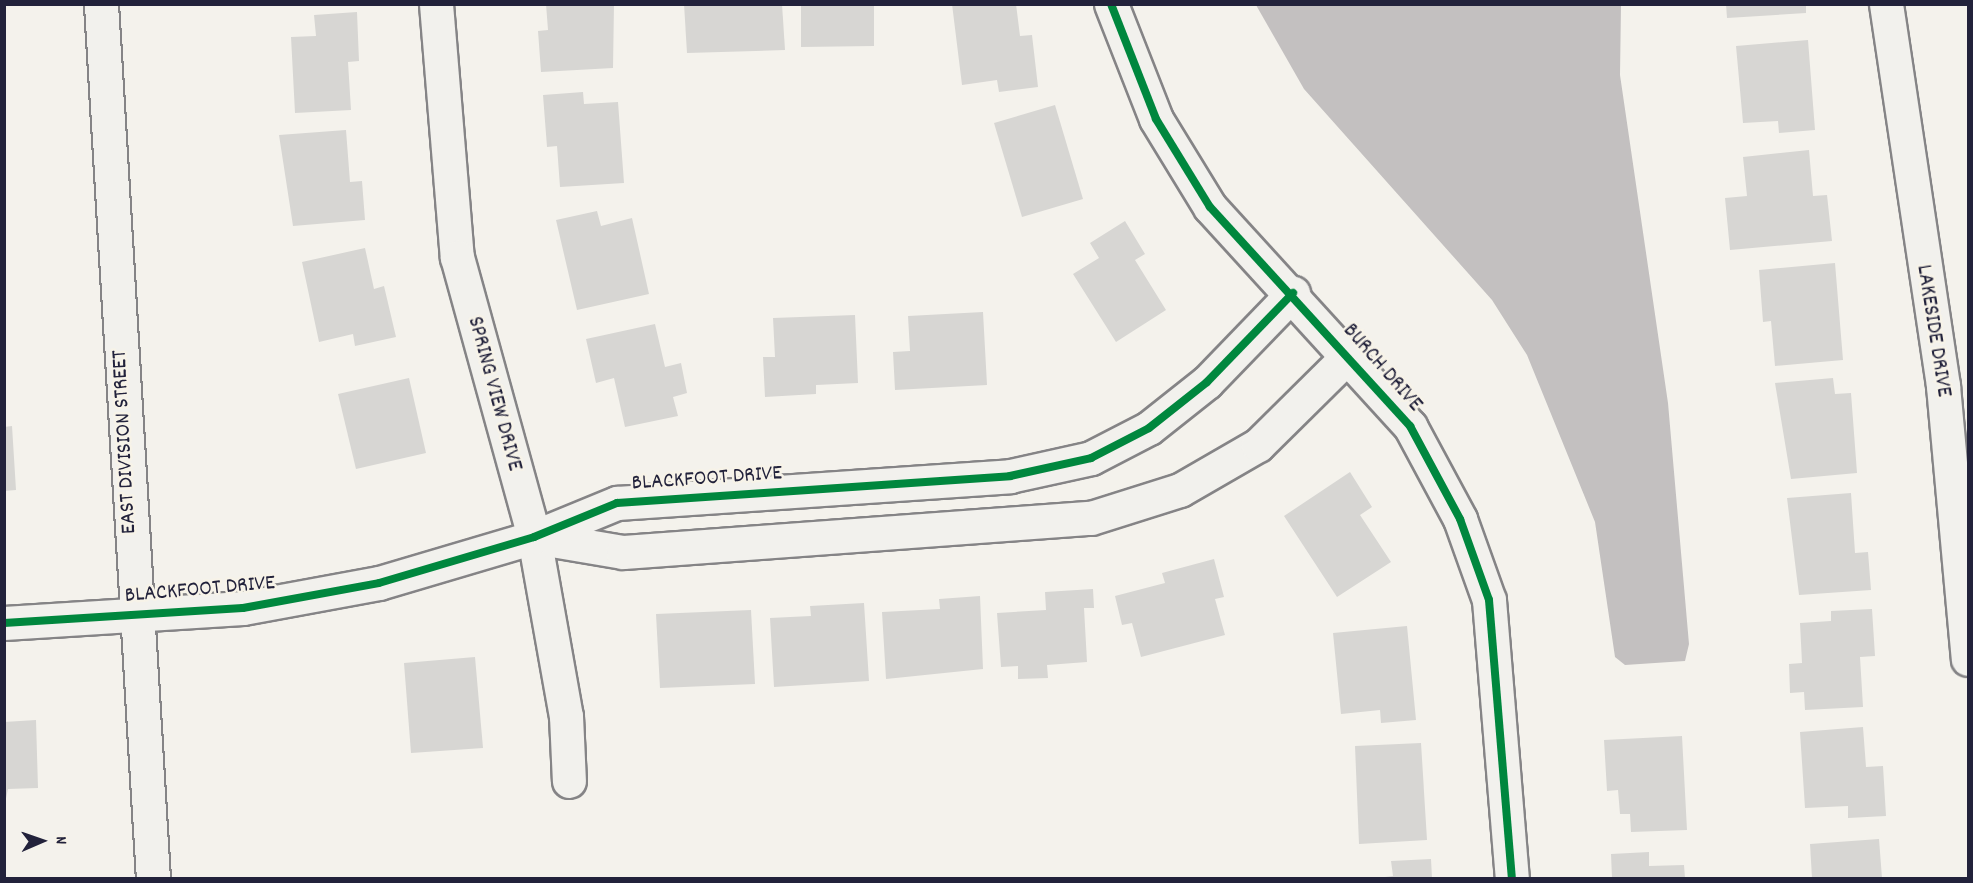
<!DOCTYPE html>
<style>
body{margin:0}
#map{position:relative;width:1973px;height:883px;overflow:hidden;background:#f4f2ec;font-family:Dekko,sans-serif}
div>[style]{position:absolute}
.water>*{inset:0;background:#c3c0c0}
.building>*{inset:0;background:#d7d6d3}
.roads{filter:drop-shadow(2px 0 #858486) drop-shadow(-2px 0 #858486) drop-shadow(0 2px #858486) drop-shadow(0 -2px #858486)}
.minor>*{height:33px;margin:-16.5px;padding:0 16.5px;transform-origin:16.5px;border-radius:16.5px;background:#f2f1ed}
.cycleway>*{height:8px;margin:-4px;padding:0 4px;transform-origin:4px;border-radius:4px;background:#00873e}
span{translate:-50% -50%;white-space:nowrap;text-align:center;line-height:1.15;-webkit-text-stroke:5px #f7f3e8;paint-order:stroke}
.street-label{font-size:22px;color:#22223b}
.frame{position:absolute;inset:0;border:6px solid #22223b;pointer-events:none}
.north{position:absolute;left:12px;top:811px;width:60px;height:60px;-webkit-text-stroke:4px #f7f3e8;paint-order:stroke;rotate:88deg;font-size:16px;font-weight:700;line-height:24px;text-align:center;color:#22223b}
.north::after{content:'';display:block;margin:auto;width:21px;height:27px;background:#22223b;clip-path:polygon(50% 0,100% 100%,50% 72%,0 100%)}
</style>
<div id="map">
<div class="water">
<div style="clip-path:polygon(1256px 5px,1621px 5px,1620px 75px,1668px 403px,1689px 644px,1685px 661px,1625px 665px,1615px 657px,1595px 522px,1527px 355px,1492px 300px,1304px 89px)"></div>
</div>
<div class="building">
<div style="clip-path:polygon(546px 4px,614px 4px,613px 68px,541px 72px,538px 31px,548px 30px)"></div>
<div style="clip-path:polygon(684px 4px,782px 4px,785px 50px,687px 53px)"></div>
<div style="clip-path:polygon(801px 4px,874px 4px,874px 46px,801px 47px)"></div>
<div style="clip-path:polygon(952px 4px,1016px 4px,1020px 36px,1032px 35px,1038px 87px,999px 92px,997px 80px,962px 85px)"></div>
<div style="clip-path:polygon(1726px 4px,1806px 4px,1806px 13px,1727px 18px)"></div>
<div style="clip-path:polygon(357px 12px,359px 61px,348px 62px,351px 110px,295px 113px,291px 37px,316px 36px,314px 15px)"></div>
<div style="clip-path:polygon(1808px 40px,1815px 130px,1779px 133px,1778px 121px,1743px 123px,1736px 46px)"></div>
<div style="clip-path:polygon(583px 92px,584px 104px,618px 102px,624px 183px,560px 187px,557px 146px,547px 147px,543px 95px)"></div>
<div style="clip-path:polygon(1055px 105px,1083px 199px,1022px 217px,994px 123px)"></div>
<div style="clip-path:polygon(346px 130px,350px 182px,362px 181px,365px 220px,293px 226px,279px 135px)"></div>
<div style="clip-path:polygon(1809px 150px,1813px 196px,1827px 195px,1832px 241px,1730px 250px,1725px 198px,1747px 196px,1743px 157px)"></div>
<div style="clip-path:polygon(597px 211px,601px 226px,632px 218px,649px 294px,577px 310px,556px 220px)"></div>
<div style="clip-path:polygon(1125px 221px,1145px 254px,1135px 260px,1166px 310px,1116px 342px,1073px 274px,1099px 258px,1090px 243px)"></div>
<div style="clip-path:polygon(365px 248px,374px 289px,384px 286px,396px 337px,355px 346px,353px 334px,319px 342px,302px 262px)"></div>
<div style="clip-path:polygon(1835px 263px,1843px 360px,1775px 366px,1771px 321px,1763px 322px,1759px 270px)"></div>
<div style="clip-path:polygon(983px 312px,987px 385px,895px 390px,893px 352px,910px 351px,908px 316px)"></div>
<div style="clip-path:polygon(855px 315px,858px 383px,816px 385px,816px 394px,765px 397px,763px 357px,775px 357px,773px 318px)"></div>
<div style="clip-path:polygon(655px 324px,665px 367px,681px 363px,687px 393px,673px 397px,678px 416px,625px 427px,614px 378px,596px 383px,586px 339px)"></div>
<div style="clip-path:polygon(409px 378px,426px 453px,356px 469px,338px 394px)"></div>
<div style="clip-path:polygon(1833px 378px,1835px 394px,1851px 393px,1857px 473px,1791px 479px,1775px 383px)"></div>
<div style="clip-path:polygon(12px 426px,16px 490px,4px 491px,4px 427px)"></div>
<div style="clip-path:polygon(1350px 472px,1372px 507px,1360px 515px,1391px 562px,1337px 597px,1284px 516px)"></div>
<div style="clip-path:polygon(1851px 493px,1855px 553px,1868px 552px,1871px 590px,1799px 595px,1787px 498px)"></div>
<div style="clip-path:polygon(1214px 559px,1224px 597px,1215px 599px,1225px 635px,1141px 657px,1132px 623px,1122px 625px,1115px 596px,1165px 583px,1162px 573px)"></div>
<div style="clip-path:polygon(1093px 589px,1094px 608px,1084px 608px,1087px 662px,1047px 665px,1048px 678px,1018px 679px,1018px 666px,1001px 667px,997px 613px,1046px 610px,1045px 592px)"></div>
<div style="clip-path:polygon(980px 596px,983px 669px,886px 679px,882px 612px,940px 609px,939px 599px)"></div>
<div style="clip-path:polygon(864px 603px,869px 681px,774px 687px,770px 618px,811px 616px,810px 606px)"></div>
<div style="clip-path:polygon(1872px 609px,1875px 656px,1860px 657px,1863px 707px,1805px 710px,1804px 692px,1790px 693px,1789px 664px,1802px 663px,1800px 623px,1831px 621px,1831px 611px)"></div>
<div style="clip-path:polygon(751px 610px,755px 684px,660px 688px,656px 614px)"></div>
<div style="clip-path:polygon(1407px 626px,1416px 720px,1381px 723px,1380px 710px,1341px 714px,1333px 633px)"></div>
<div style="clip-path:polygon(475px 657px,483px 748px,411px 753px,404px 663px)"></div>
<div style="clip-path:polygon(36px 720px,38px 788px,8px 789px,4px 808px,4px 722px)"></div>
<div style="clip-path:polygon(1863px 727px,1866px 767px,1883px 766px,1886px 816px,1848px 818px,1848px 806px,1805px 808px,1800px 732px)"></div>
<div style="clip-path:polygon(1682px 736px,1687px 830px,1631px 832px,1630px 814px,1620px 814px,1618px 790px,1607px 791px,1604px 740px)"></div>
<div style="clip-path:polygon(1421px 743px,1427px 840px,1359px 844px,1355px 746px)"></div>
<div style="clip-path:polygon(1879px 839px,1882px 878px,1812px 878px,1810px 844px)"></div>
<div style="clip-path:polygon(1649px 852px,1649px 866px,1684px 865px,1685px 878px,1612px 878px,1611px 854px)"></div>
<div style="clip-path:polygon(1431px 859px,1432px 878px,1377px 878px,1393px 876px,1391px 861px)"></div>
</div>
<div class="roads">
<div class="minor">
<div style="left:101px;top:4px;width:876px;rotate:86.6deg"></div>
<div style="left:436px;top:4px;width:254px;rotate:85.3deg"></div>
<div style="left:457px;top:257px;width:290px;rotate:74.6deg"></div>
<div style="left:534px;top:537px;width:182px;rotate:79.9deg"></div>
<div style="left:566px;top:716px;width:65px;rotate:87.4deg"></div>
<div style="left:1111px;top:4px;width:123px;rotate:68.6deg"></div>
<div style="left:1156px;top:119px;width:103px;rotate:58.5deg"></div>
<div style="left:1210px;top:207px;width:297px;rotate:47.6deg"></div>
<div style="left:1410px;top:426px;width:106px;rotate:61.7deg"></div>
<div style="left:1460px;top:519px;width:86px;rotate:70.3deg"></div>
<div style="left:1489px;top:600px;width:279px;rotate:85.3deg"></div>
<div style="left:1886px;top:4px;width:386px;rotate:81.5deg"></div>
<div style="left:1943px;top:386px;width:274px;rotate:84.8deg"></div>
<div style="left:534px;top:537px;width:90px;rotate:9.6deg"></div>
<div style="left:623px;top:552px;width:469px;rotate:-4.2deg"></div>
<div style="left:1091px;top:518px;width:93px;rotate:-17.5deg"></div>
<div style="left:1180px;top:490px;width:90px;rotate:-30deg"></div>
<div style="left:1258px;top:445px;width:125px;rotate:-44.7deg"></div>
<div style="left:4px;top:623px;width:239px;rotate:-3.6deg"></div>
<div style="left:243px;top:608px;width:138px;rotate:-10.4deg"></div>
<div style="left:379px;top:583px;width:162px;rotate:-16.5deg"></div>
<div style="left:534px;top:537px;width:90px;rotate:-22.3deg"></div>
<div style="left:617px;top:503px;width:394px;rotate:-3.9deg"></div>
<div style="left:1010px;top:476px;width:83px;rotate:-12.5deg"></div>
<div style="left:1091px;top:458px;width:65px;rotate:-27.3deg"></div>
<div style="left:1149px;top:428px;width:74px;rotate:-38.4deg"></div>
<div style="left:1207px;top:382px;width:124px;rotate:-46deg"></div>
</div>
</div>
<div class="cycleway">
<div style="left:1111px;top:4px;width:123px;rotate:68.6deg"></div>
<div style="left:1156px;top:119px;width:103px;rotate:58.5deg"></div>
<div style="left:1210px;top:207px;width:297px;rotate:47.6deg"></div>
<div style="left:1410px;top:426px;width:106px;rotate:61.7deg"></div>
<div style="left:1460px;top:519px;width:86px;rotate:70.3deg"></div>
<div style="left:1489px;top:600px;width:279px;rotate:85.3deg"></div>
<div style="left:4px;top:623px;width:239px;rotate:-3.6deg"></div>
<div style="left:243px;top:608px;width:138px;rotate:-10.4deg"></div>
<div style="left:379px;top:583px;width:162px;rotate:-16.5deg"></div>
<div style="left:534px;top:537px;width:90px;rotate:-22.3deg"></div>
<div style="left:617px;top:503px;width:394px;rotate:-3.9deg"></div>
<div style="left:1010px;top:476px;width:83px;rotate:-12.5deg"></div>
<div style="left:1091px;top:458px;width:65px;rotate:-27.3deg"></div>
<div style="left:1149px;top:428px;width:74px;rotate:-38.4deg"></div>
<div style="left:1207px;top:382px;width:124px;rotate:-46deg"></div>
</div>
<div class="street-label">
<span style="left:1933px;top:331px;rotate:81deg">LAKESIDE DRIVE</span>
<span style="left:1382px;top:368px;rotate:49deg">BURCH DRIVE</span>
<span style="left:494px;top:394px;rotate:75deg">SPRING VIEW DRIVE</span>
<span style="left:125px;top:442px;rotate:-93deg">EAST DIVISION STREET</span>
<span style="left:707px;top:479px;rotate:-4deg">BLACKFOOT DRIVE</span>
<span style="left:200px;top:590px;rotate:-5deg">BLACKFOOT DRIVE</span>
</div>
<div class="frame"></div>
<div class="north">N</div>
</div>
